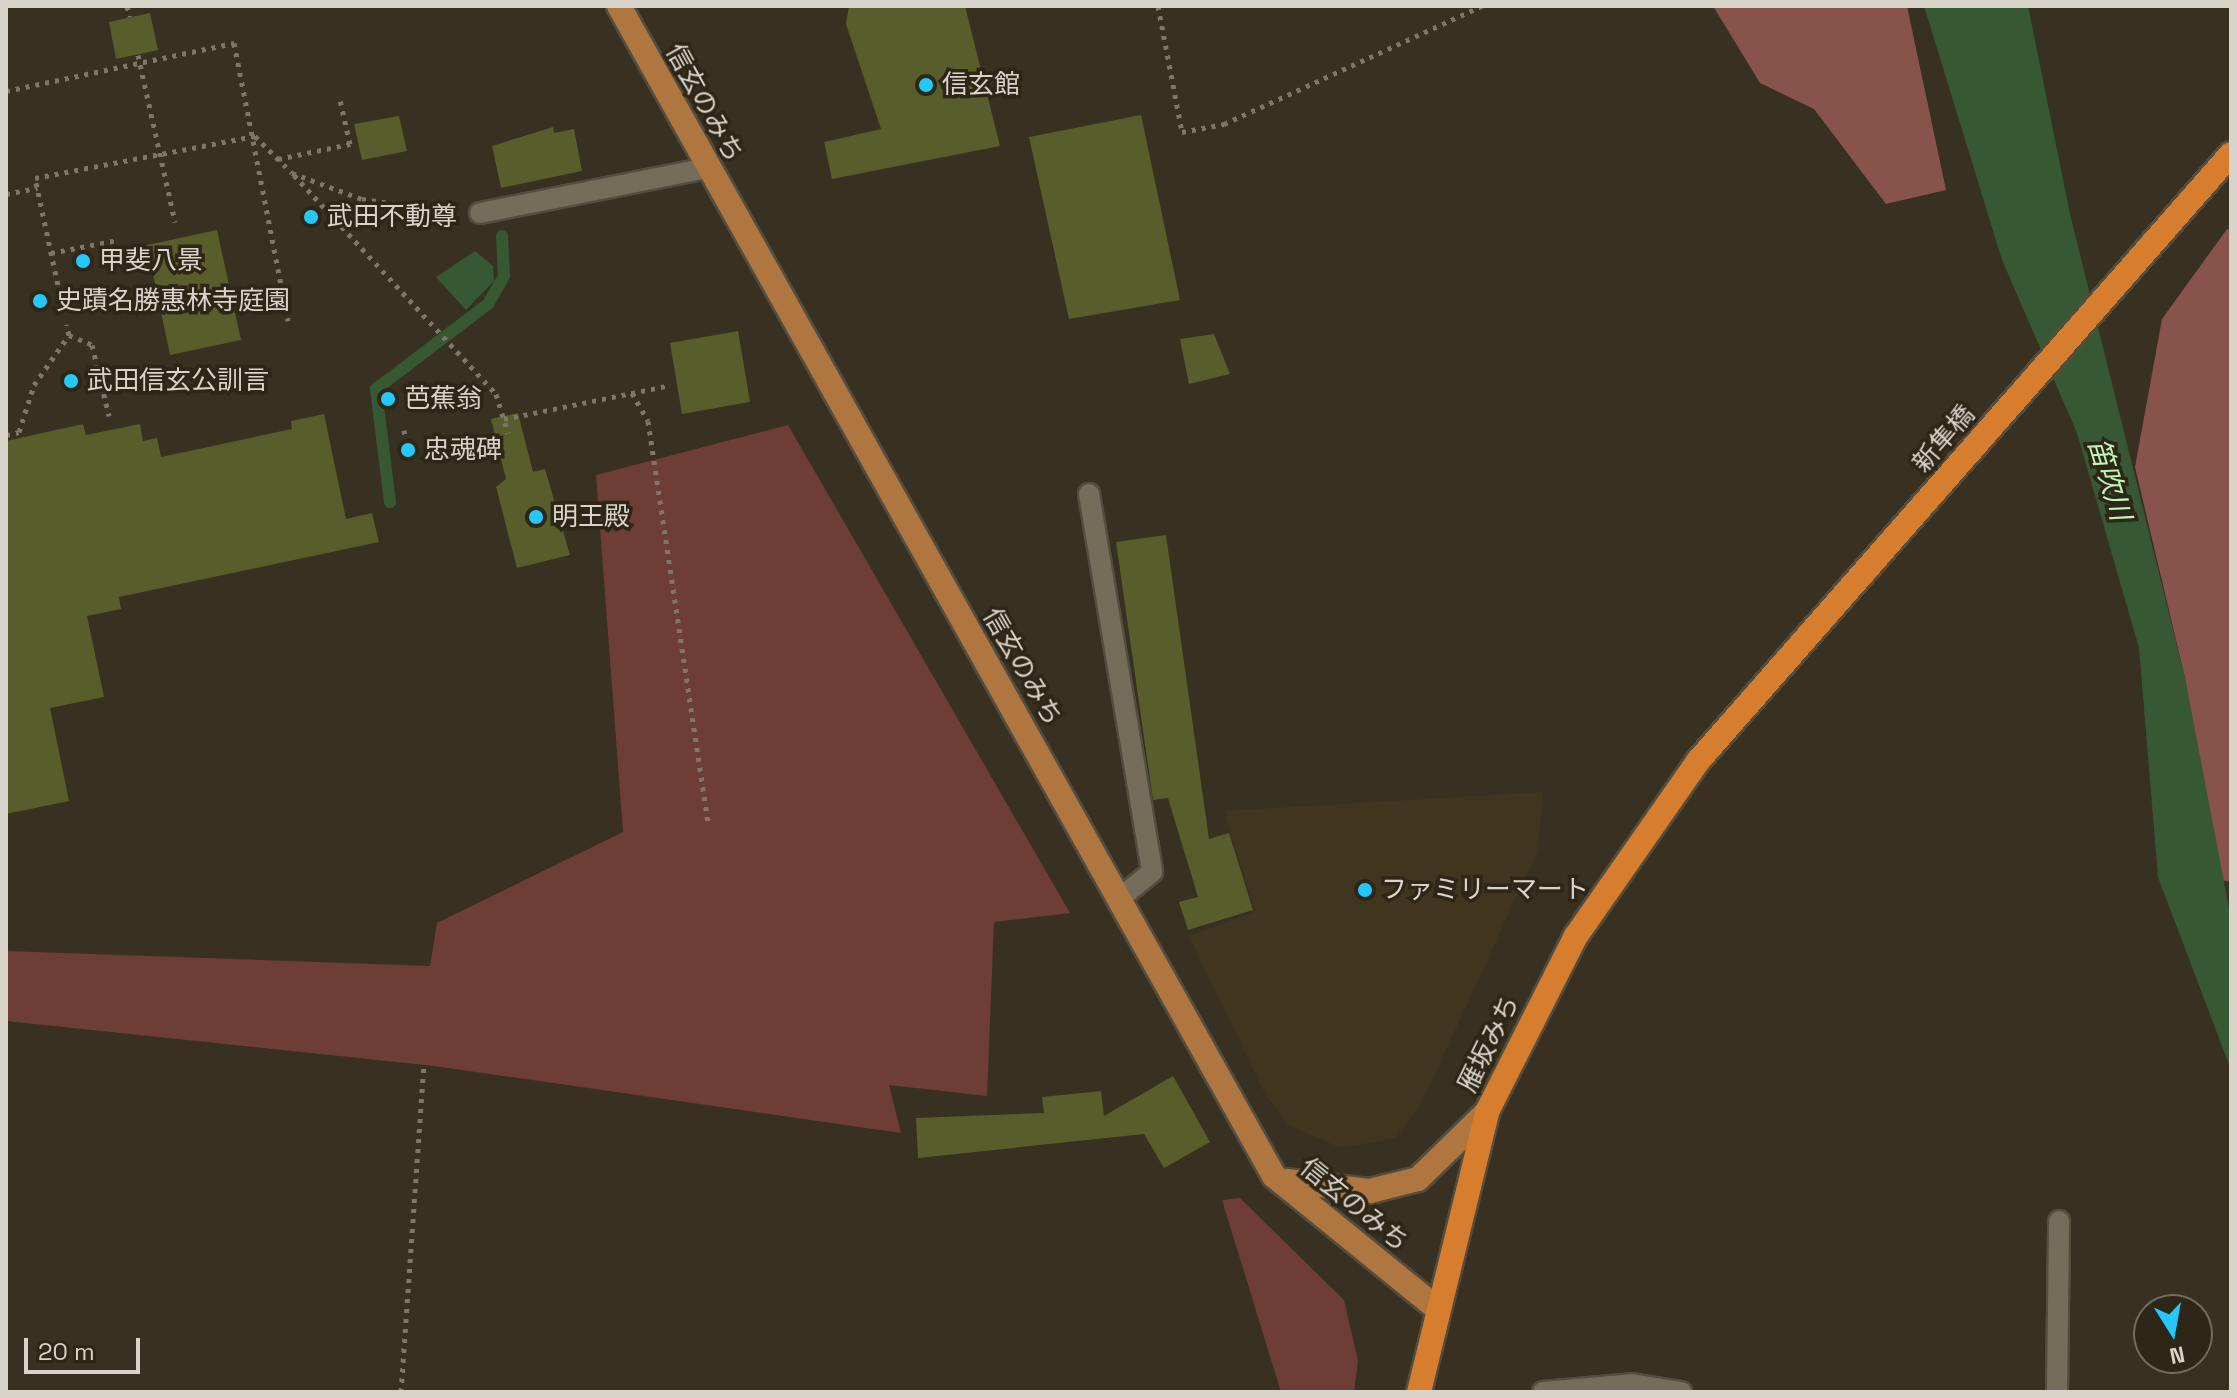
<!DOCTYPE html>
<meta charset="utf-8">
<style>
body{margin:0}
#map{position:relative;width:2237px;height:1398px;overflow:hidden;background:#383020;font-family:"Space Grotesk","Noto Sans JP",sans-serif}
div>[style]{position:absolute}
.built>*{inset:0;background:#40361f}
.green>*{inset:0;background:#6e3d36}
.forest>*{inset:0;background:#88534b}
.water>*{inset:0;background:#365832}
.stream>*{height:12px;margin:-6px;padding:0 6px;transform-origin:6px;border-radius:6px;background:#365832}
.building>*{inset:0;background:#585d2b}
.path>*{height:5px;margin-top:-2.5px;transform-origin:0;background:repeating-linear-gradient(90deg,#7d7669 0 4px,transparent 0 10px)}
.roads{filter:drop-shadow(2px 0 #534d3f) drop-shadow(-2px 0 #534d3f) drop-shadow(0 2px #534d3f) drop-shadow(0 -2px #534d3f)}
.lane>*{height:20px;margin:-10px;padding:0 10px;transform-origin:10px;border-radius:10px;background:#756c5a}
.primary>*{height:24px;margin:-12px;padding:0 12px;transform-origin:12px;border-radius:12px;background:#b07640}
.highway>*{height:24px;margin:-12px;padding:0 12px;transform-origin:12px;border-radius:12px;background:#d77d2e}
.dots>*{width:22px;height:22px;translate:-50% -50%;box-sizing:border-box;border:4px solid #2e2616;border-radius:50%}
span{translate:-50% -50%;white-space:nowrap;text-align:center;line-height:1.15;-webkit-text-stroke:7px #2e2616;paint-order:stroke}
.poi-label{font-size:26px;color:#d9d4ca}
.left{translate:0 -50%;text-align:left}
.street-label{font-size:26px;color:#d9d4ca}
.water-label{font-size:28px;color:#bef6b7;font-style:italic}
.frame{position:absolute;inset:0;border:8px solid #d9d4ca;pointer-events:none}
.north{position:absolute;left:2133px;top:1294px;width:80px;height:80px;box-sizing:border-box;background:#2e2616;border:2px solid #726c5e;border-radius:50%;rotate:169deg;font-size:22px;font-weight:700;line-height:32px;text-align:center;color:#d9d4ca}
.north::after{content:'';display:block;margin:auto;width:28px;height:36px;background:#23c9fe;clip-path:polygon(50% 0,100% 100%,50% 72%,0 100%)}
.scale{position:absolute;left:24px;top:1338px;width:116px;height:36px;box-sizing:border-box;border:4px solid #d9d4ca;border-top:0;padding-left:10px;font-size:24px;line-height:28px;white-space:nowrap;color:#d9d4ca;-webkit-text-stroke:6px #2e2616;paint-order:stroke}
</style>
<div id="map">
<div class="built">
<div style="clip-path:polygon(1543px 792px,1538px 850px,1422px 1102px,1396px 1138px,1340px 1148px,1288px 1124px,1266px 1096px,1189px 936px,1255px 912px,1224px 811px)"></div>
</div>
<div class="green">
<div style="clip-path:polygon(788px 425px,1070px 913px,994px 922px,987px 1096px,889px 1085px,901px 1133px,434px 1066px,6px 1021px,6px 951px,430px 966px,437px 923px,623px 832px,596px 475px)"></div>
<div style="clip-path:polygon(1240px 1198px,1344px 1300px,1358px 1361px,1354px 1392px,1281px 1392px,1222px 1200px)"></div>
</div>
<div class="forest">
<div style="clip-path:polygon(1713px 6px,1907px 6px,1946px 190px,1886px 204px,1814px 109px,1760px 83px)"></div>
<div style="clip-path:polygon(2227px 229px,2231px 230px,2231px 882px,2218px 879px,2185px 678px,2135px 467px,2162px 319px)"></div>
</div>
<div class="water">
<div style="clip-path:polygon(1924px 6px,2028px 6px,2070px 214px,2185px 678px,2231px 918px,2231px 1070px,2158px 877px,2139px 648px,2077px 433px,2002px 260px)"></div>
<div style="clip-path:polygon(475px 251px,493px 266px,494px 281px,466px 310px,436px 277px)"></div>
</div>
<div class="stream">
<div style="left:390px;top:502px;width:114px;rotate:-97.1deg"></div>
<div style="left:376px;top:389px;width:141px;rotate:-37.2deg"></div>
<div style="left:488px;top:304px;width:32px;rotate:-60deg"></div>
<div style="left:504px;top:276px;width:40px;rotate:-92.9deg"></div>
</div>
<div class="building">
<div style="clip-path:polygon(849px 6px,965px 6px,1000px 146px,832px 179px,824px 142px,881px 129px,846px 24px)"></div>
<div style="clip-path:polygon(150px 13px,158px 50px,116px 59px,109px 22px)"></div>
<div style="clip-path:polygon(1141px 115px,1180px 300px,1069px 319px,1029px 137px)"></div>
<div style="clip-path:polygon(399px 116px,407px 151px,362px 160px,354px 124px)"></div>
<div style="clip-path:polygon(553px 127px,554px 133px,574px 129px,582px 171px,501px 188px,492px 146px)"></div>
<div style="clip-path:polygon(217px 230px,241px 340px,170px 355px,147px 245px)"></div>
<div style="clip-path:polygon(738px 331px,750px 402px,682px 414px,670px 343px)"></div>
<div style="clip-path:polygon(1214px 334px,1230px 374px,1189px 384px,1180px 339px)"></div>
<div style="clip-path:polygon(518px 413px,533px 472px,545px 469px,570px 555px,517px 568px,496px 487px,506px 479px,491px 419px)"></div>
<div style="clip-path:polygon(324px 414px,346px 519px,372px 513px,379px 542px,119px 597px,121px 609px,87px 616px,104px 697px,50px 708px,69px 801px,6px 814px,6px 441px,83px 424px,86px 435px,140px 424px,143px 441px,157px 438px,161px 457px,292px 429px,291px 421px)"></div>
<div style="clip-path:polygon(1166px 535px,1209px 839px,1229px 833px,1253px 910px,1188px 930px,1179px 902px,1198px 897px,1168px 798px,1153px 800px,1116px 542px)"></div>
<div style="clip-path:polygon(1173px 1076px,1210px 1142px,1164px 1168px,1144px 1134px,918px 1158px,916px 1118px,1044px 1113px,1042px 1097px,1101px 1091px,1104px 1116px)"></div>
</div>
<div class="path">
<div style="left:127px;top:6px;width:11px;rotate:75deg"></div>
<div style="left:1158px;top:6px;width:128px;rotate:79.2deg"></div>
<div style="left:1182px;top:132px;width:43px;rotate:-10.8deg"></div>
<div style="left:1224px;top:124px;width:284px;rotate:-24.6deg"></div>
<div style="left:138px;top:55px;width:171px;rotate:77.5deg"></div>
<div style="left:6px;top:91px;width:233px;rotate:-11.9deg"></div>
<div style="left:234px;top:43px;width:283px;rotate:79deg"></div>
<div style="left:278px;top:159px;width:74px;rotate:-11.8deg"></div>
<div style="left:350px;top:144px;width:45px;rotate:-102.8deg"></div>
<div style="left:294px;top:175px;width:298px;rotate:47.3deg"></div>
<div style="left:496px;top:394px;width:41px;rotate:72.9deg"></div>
<div style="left:6px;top:194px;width:32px;rotate:-11deg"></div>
<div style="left:51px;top:253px;width:67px;rotate:-11.1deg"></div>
<div style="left:62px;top:304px;width:129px;rotate:-102.1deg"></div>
<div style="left:35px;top:178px;width:224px;rotate:-10.8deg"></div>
<div style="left:255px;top:136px;width:52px;rotate:45deg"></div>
<div style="left:292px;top:173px;width:75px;rotate:20.4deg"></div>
<div style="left:362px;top:199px;width:92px;rotate:8.1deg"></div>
<div style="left:69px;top:335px;width:25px;rotate:23deg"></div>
<div style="left:92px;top:345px;width:73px;rotate:76.5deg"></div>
<div style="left:632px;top:393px;width:32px;rotate:60deg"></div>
<div style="left:648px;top:421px;width:407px;rotate:81.5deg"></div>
<div style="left:504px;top:419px;width:170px;rotate:-11.5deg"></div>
<div style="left:404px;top:430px;width:7px;rotate:82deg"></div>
<div style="left:6px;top:435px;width:13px;rotate:-13deg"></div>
<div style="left:19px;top:432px;width:49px;rotate:-72.3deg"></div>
<div style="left:34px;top:385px;width:61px;rotate:-55deg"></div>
<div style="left:69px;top:335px;width:11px;rotate:-105deg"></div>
<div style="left:401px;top:1392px;width:329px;rotate:-86deg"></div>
</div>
<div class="roads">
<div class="lane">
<div style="left:480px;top:213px;width:232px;rotate:-11.2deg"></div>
<div style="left:1089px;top:494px;width:383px;rotate:80.5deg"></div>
<div style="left:1152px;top:872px;width:40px;rotate:141deg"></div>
<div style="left:1543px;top:1392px;width:89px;rotate:-5.1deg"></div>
<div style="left:1632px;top:1384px;width:50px;rotate:9.3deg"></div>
<div style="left:2057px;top:1392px;width:171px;rotate:-89.3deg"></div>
</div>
<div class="primary">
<div style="left:619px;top:6px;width:1341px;rotate:60.76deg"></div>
<div style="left:1274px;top:1176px;width:206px;rotate:39.1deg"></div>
<div style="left:1287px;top:1181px;width:84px;rotate:6.9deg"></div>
<div style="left:1370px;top:1191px;width:49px;rotate:-14deg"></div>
<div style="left:1418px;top:1179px;width:96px;rotate:-44.2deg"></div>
</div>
<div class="highway">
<div style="left:1419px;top:1392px;width:288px;rotate:-76.3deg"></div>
<div style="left:1487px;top:1112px;width:197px;rotate:-63.2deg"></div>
<div style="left:1576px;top:936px;width:215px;rotate:-55.1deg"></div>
<div style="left:1699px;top:760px;width:806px;rotate:-48.72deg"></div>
</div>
</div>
<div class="dots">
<div style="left:926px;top:85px;background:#23c9fe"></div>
<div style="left:311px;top:217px;background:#23c9fe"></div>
<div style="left:83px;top:261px;background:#23c9fe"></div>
<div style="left:40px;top:301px;background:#23c9fe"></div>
<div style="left:71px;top:381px;background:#23c9fe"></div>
<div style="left:388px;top:399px;background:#23c9fe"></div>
<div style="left:408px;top:450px;background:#23c9fe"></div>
<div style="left:536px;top:517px;background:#23c9fe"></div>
<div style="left:1365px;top:890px;background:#23c9fe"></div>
</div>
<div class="poi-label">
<span class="left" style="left:942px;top:85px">信玄館</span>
<span class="left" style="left:327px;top:217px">武田不動尊</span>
<span class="left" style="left:99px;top:261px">甲斐八景</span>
<span class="left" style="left:56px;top:301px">史蹟名勝惠林寺庭園</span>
<span class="left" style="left:87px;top:381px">武田信玄公訓言</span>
<span class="left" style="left:404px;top:399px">芭蕉翁</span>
<span class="left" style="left:424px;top:450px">忠魂碑</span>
<span class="left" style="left:552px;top:517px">明王殿</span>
<span class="left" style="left:1381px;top:890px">ファミリーマート</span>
</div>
<div class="street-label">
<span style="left:704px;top:103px;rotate:61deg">信玄のみち</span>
<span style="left:1944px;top:439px;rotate:-49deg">新隼橋</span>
<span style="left:1022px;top:667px;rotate:60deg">信玄のみち</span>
<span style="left:1489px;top:1044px;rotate:-64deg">雁坂みち</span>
<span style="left:1354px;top:1205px;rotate:39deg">信玄のみち</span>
</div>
<div class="water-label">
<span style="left:2110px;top:479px;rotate:73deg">笛吹川</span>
</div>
<div class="frame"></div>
<div class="north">N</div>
<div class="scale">20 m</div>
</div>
